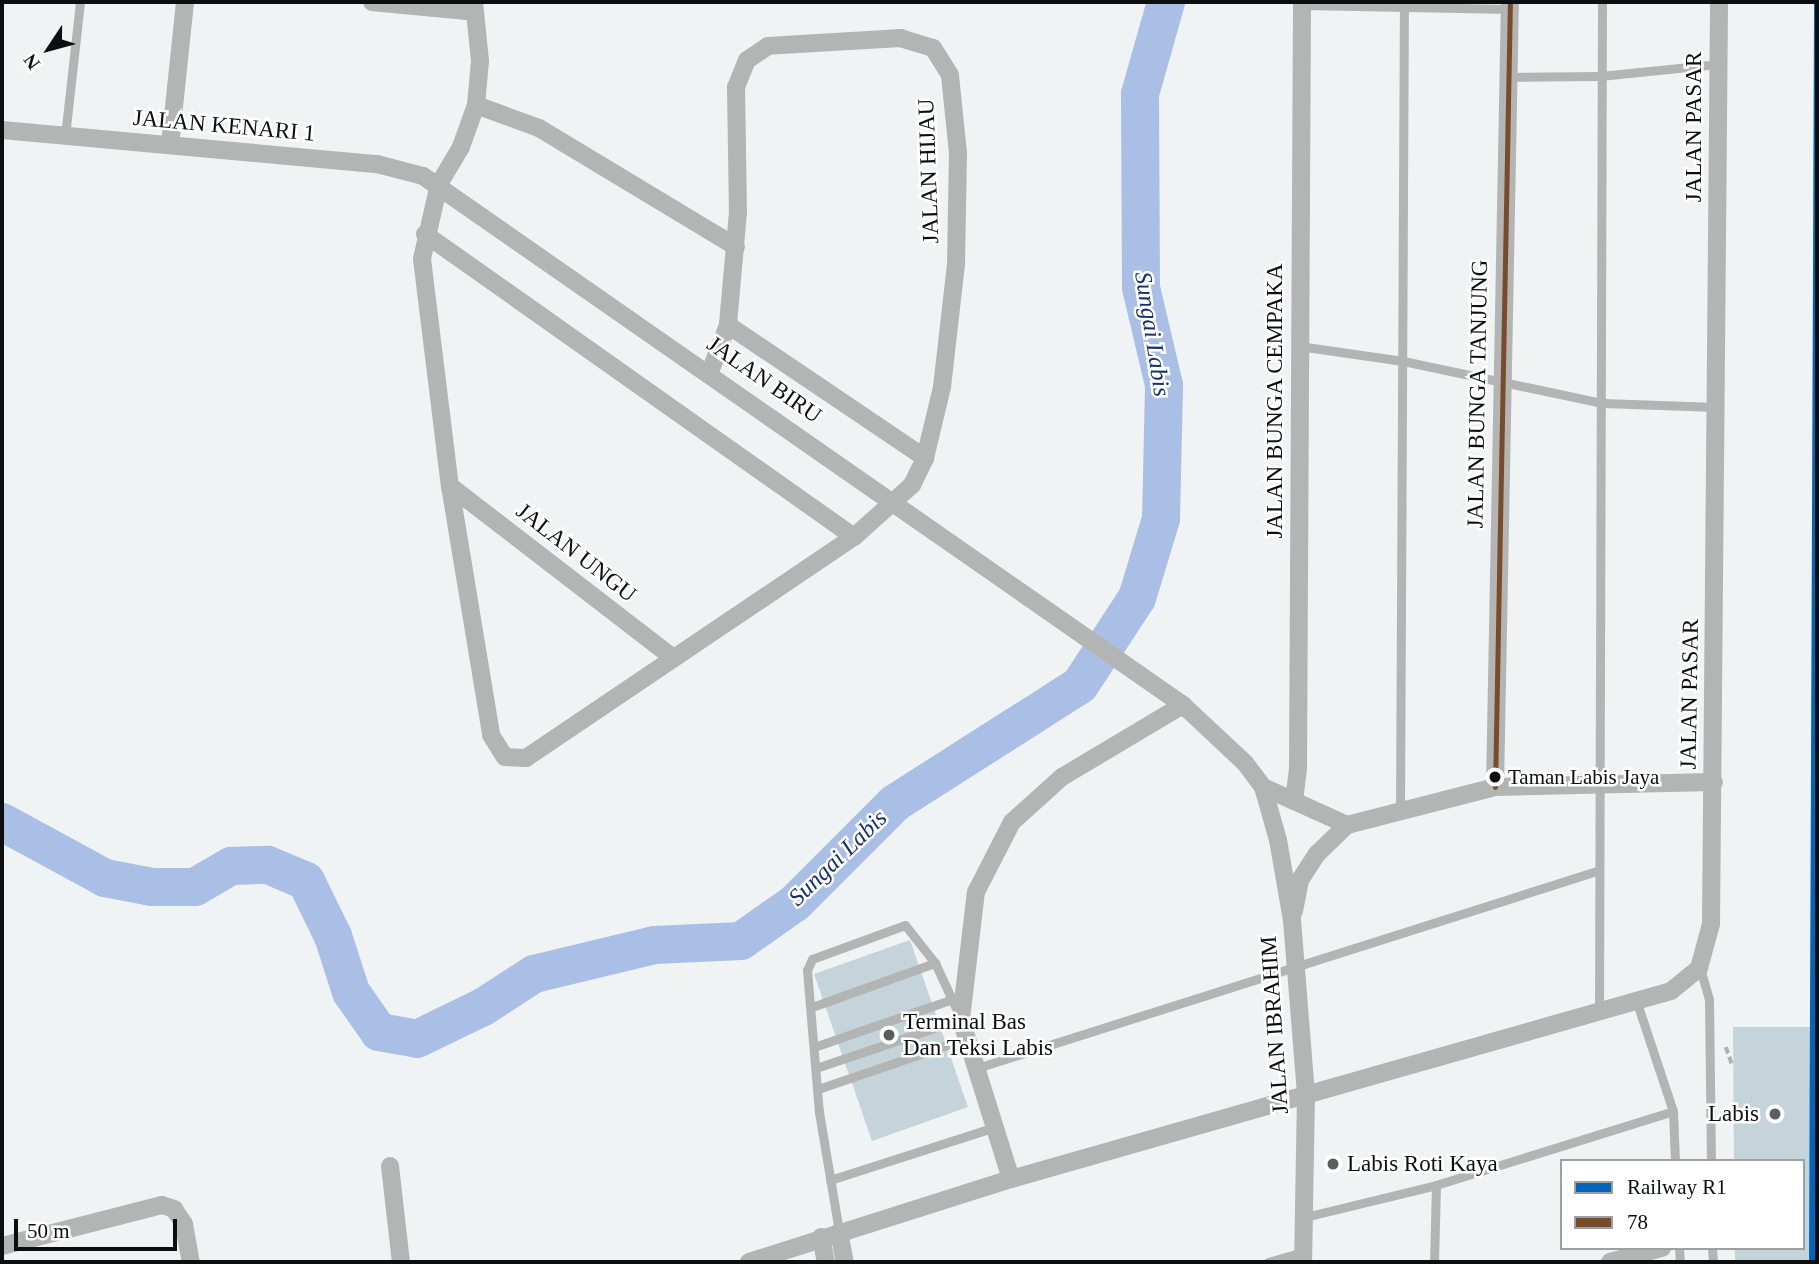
<!DOCTYPE html>
<style>
body{margin:0}
#map{position:relative;width:1819px;height:1264px;overflow:hidden;background:#eff3f4;font-family:"Times New Roman",serif}
div>[style]{position:absolute}
.river>*{height:38px;margin:-19px;padding:0 19px;transform-origin:19px;border-radius:19px;background:#aabfe6}
.building>*{inset:0;background:#c5d3db}
.path>*{height:3.5px;margin-top:-1.75px;transform-origin:0;background:repeating-linear-gradient(90deg,#afb2b2 0 7px,transparent 0 10.5px)}
.lane>*{height:9px;margin:-4.5px;padding:0 4.5px;transform-origin:4.5px;border-radius:4.5px;background:#b3b5b5}
.street>*{height:18px;margin:-9px;padding:0 9px;transform-origin:9px;border-radius:9px;background:#b3b5b5}
.bus-1>*{height:5px;margin:-2.5px;padding:0 2.5px;transform-origin:2.5px;border-radius:2.5px;background:#7a4b2a}
.rail-1>*{height:7px;margin:-3.5px;padding:0 3.5px;transform-origin:3.5px;border-radius:3.5px;background:#0065bd}
.dots>*{width:19px;height:19px;translate:-50% -50%;box-sizing:border-box;border:4px solid #fff;border-radius:50%}
span{translate:-50% -50%;white-space:nowrap;text-align:center;line-height:1.15;-webkit-text-stroke:5px #fff;paint-order:stroke}
.bus-label{font-size:21px;color:#0c0e0f}
.left{translate:0 -50%;text-align:left}
.street-label{font-size:23px;color:#0c0e0f}
.poi-label{font-size:23px;color:#0c0e0f}
.right{translate:-100% -50%;text-align:right}
.water-label{font-size:24px;color:#132f6e;font-style:italic}
.frame{position:absolute;inset:0;border:4px solid #0c0e0f;pointer-events:none}
.legend{position:absolute;left:1560px;top:1159px;width:245px;height:91px;box-sizing:border-box;background:#fff;border:2px solid #9e9f9f;margin:0;padding:9px 12px;list-style:none;font-size:21px;color:#0c0e0f}
.legend li{display:flex;align-items:center;gap:14px;height:35px}
.legend b{width:35px;border:2px solid #9e9f9f}
.north{position:absolute;left:14px;top:14px;width:70px;height:70px;-webkit-text-stroke:5px #fff;paint-order:stroke;rotate:234deg;font-size:19px;font-weight:700;line-height:28px;text-align:center;color:#0c0e0f}
.north::after{content:'';display:block;margin:auto;width:24px;height:32px;background:#0c0e0f;clip-path:polygon(50% 0,100% 100%,50% 72%,0 100%)}
.scale{position:absolute;left:14px;top:1219px;width:163px;height:32px;box-sizing:border-box;border:4px solid #0c0e0f;border-top:0;padding-left:9px;font-size:21px;line-height:24px;white-space:nowrap;color:#0c0e0f;-webkit-text-stroke:5px #fff;paint-order:stroke}
</style>
<div id="map">
<div class="river">
<div style="left:2px;top:822px;width:117px;rotate:28.5deg"></div>
<div style="left:105px;top:878px;width:48px;rotate:10.8deg"></div>
<div style="left:152px;top:887px;width:43px"></div>
<div style="left:195px;top:887px;width:42px;rotate:-30.3deg"></div>
<div style="left:231px;top:866px;width:37px;rotate:-2deg"></div>
<div style="left:268px;top:865px;width:41px;rotate:22.8deg"></div>
<div style="left:306px;top:881px;width:61px;rotate:63.9deg"></div>
<div style="left:333px;top:936px;width:59px;rotate:72.2deg"></div>
<div style="left:351px;top:992px;width:49px;rotate:55deg"></div>
<div style="left:379px;top:1032px;width:39px;rotate:10deg"></div>
<div style="left:417px;top:1039px;width:73px;rotate:-25.9deg"></div>
<div style="left:483px;top:1007px;width:61px;rotate:-32.9deg"></div>
<div style="left:534px;top:974px;width:124px;rotate:-13.5deg"></div>
<div style="left:655px;top:945px;width:86px;rotate:-2.7deg"></div>
<div style="left:741px;top:941px;width:66px;rotate:-35.1deg"></div>
<div style="left:795px;top:903px;width:141px;rotate:-45deg"></div>
<div style="left:895px;top:803px;width:219px;rotate:-32.5deg"></div>
<div style="left:1080px;top:685px;width:104px;rotate:-56.8deg"></div>
<div style="left:1137px;top:598px;width:83px;rotate:-73.1deg"></div>
<div style="left:1161px;top:519px;width:134px;rotate:-88.7deg"></div>
<div style="left:1164px;top:385px;width:100px;rotate:-103.3deg"></div>
<div style="left:1141px;top:288px;width:194px;rotate:-90.3deg"></div>
<div style="left:1140px;top:94px;width:96px;rotate:-74.2deg"></div>
</div>
<div class="building">
<div style="clip-path:polygon(910px 940px,968px 1107px,872px 1141px,814px 974px)"></div>
<div style="clip-path:polygon(1733px 1027px,1817px 1027px,1817px 1262px,1735px 1262px,1735px 1248px,1803px 1248px,1803px 1161px,1734px 1161px)"></div>
</div>
<div class="path">
<div style="left:1726px;top:1047px;width:21px;rotate:71deg"></div>
</div>
<div class="lane">
<div style="left:1302px;top:5px;width:208px;rotate:1.1deg"></div>
<div style="left:1509px;top:77px;width:91px;rotate:-0.6deg"></div>
<div style="left:1600px;top:76px;width:120px;rotate:-5.8deg"></div>
<div style="left:65px;top:136px;width:135px;rotate:-83.6deg"></div>
<div style="left:1299px;top:346px;width:105px;rotate:8.2deg"></div>
<div style="left:1403px;top:361px;width:204px;rotate:11.9deg"></div>
<div style="left:1603px;top:403px;width:113px;rotate:2deg"></div>
<div style="left:1400px;top:811px;width:809px;rotate:-89.72deg"></div>
<div style="left:1700px;top:968px;width:32px;rotate:74deg"></div>
<div style="left:1709px;top:999px;width:162px;rotate:89.3deg"></div>
<div style="left:1636px;top:1000px;width:117px;rotate:71.6deg"></div>
<div style="left:1673px;top:1111px;width:50px;rotate:87.7deg"></div>
<div style="left:812px;top:1007px;width:131px;rotate:-19.7deg"></div>
<div style="left:1599px;top:1010px;width:1008px;rotate:-89.83deg"></div>
<div style="left:814px;top:1047px;width:147px;rotate:-19.1deg"></div>
<div style="left:816px;top:1068px;width:153px;rotate:-18.7deg"></div>
<div style="left:961px;top:1019px;width:62px;rotate:-114.9deg"></div>
<div style="left:935px;top:963px;width:48px;rotate:-128.3deg"></div>
<div style="left:905px;top:925px;width:99px;rotate:159.9deg"></div>
<div style="left:812px;top:959px;width:12px;rotate:114deg"></div>
<div style="left:807px;top:970px;width:143px;rotate:85.2deg"></div>
<div style="left:819px;top:1112px;width:122px;rotate:80.5deg"></div>
<div style="left:977px;top:1068px;width:651px;rotate:-17.63deg"></div>
<div style="left:818px;top:1089px;width:157px;rotate:-18.9deg"></div>
<div style="left:830px;top:1180px;width:173px;rotate:-17.8deg"></div>
<div style="left:1305px;top:1217px;width:135px;rotate:-13.7deg"></div>
<div style="left:1436px;top:1185px;width:248px;rotate:-17.3deg"></div>
<div style="left:1679px;top:1248px;width:14px;rotate:86deg"></div>
<div style="left:1712px;top:1248px;width:14px;rotate:86deg"></div>
<div style="left:1268px;top:1262px;width:36px;rotate:-16deg"></div>
<div style="left:1434px;top:1262px;width:77px;rotate:-88.5deg"></div>
</div>
<div class="street">
<div style="left:372px;top:2px;width:103px;rotate:5.5deg"></div>
<div style="left:474px;top:2px;width:59px;rotate:84.2deg"></div>
<div style="left:480px;top:61px;width:44px;rotate:95.2deg"></div>
<div style="left:476px;top:105px;width:45px;rotate:109.7deg"></div>
<div style="left:461px;top:147px;width:43px;rotate:120.7deg"></div>
<div style="left:439px;top:184px;width:77px;rotate:102.8deg"></div>
<div style="left:422px;top:259px;width:229px;rotate:83deg"></div>
<div style="left:450px;top:486px;width:252px;rotate:80.6deg"></div>
<div style="left:491px;top:735px;width:26px;rotate:58deg"></div>
<div style="left:505px;top:757px;width:21px;rotate:3deg"></div>
<div style="left:526px;top:758px;width:396px;rotate:-34deg"></div>
<div style="left:854px;top:537px;width:78px;rotate:-41.9deg"></div>
<div style="left:912px;top:485px;width:30px;rotate:-64deg"></div>
<div style="left:925px;top:458px;width:73px;rotate:-76.5deg"></div>
<div style="left:942px;top:387px;width:123px;rotate:-83.5deg"></div>
<div style="left:956px;top:265px;width:112px;rotate:-89deg"></div>
<div style="left:958px;top:153px;width:78px;rotate:-95.9deg"></div>
<div style="left:950px;top:75px;width:32px;rotate:-122deg"></div>
<div style="left:933px;top:48px;width:34px;rotate:-163deg"></div>
<div style="left:901px;top:38px;width:133px;rotate:176.6deg"></div>
<div style="left:768px;top:46px;width:25px;rotate:146deg"></div>
<div style="left:747px;top:60px;width:29px;rotate:112deg"></div>
<div style="left:736px;top:87px;width:125px;rotate:89.1deg"></div>
<div style="left:738px;top:212px;width:113px;rotate:95.1deg"></div>
<div style="left:728px;top:325px;width:50px;rotate:111deg"></div>
<div style="left:476px;top:105px;width:67px;rotate:20.1deg"></div>
<div style="left:539px;top:128px;width:230px;rotate:31.1deg"></div>
<div style="left:2px;top:130px;width:377px;rotate:5.2deg"></div>
<div style="left:377px;top:164px;width:48px;rotate:14.6deg"></div>
<div style="left:423px;top:176px;width:926px;rotate:34.84deg"></div>
<div style="left:1183px;top:705px;width:85px;rotate:43.1deg"></div>
<div style="left:1245px;top:763px;width:30px;rotate:53deg"></div>
<div style="left:1263px;top:787px;width:55px;rotate:74.2deg"></div>
<div style="left:1278px;top:840px;width:81px;rotate:80.1deg"></div>
<div style="left:1292px;top:920px;width:176px;rotate:85.4deg"></div>
<div style="left:1306px;top:1095px;width:167px;rotate:91deg"></div>
<div style="left:170px;top:145px;width:144px;rotate:-84deg"></div>
<div style="left:425px;top:234px;width:525px;rotate:35.23deg"></div>
<div style="left:728px;top:325px;width:238px;rotate:34deg"></div>
<div style="left:450px;top:486px;width:282px;rotate:37.6deg"></div>
<div style="left:1263px;top:787px;width:92px;rotate:24.3deg"></div>
<div style="left:1495px;top:787px;width:785px;rotate:-88.91deg"></div>
<div style="left:1294px;top:801px;width:33px;rotate:-83deg"></div>
<div style="left:1298px;top:768px;width:766px;rotate:-89.7deg"></div>
<div style="left:1294px;top:911px;width:32px;rotate:-79deg"></div>
<div style="left:1300px;top:880px;width:31px;rotate:-57deg"></div>
<div style="left:1317px;top:854px;width:42px;rotate:-44deg"></div>
<div style="left:1347px;top:825px;width:153px;rotate:-14.4deg"></div>
<div style="left:1495px;top:787px;width:219px;rotate:-1.3deg"></div>
<div style="left:390px;top:1166px;width:97px;rotate:83.5deg"></div>
<div style="left:1011px;top:1179px;width:168px;rotate:-107.4deg"></div>
<div style="left:961px;top:1019px;width:128px;rotate:-83.3deg"></div>
<div style="left:976px;top:892px;width:79px;rotate:-62.8deg"></div>
<div style="left:1012px;top:822px;width:67px;rotate:-42deg"></div>
<div style="left:1062px;top:777px;width:141px;rotate:-30.8deg"></div>
<div style="left:839px;top:1232px;width:31px;rotate:79deg"></div>
<div style="left:821px;top:1237px;width:25px;rotate:79deg"></div>
<div style="left:2px;top:1246px;width:165px;rotate:-14.4deg"></div>
<div style="left:162px;top:1205px;width:13px;rotate:18deg"></div>
<div style="left:174px;top:1209px;width:18px;rotate:56deg"></div>
<div style="left:184px;top:1224px;width:39px;rotate:80deg"></div>
<div style="left:749px;top:1262px;width:275px;rotate:-17.6deg"></div>
<div style="left:1011px;top:1179px;width:686px;rotate:-15.9deg"></div>
<div style="left:1671px;top:991px;width:36px;rotate:-39deg"></div>
<div style="left:1699px;top:968px;width:46px;rotate:-74.7deg"></div>
<div style="left:1711px;top:924px;width:922px;rotate:-89.5deg"></div>
<div style="left:1610px;top:1262px;width:54px;rotate:-15.1deg"></div>
</div>
<div class="bus-1">
<div style="left:1495px;top:787px;width:785px;rotate:-88.91deg"></div>
</div>
<div class="rail-1">
<div style="left:1812px;top:1262px;width:1260px;rotate:-89.77deg"></div>
</div>
<div class="dots">
<div style="left:1495px;top:777px;background:#0c0e0f"></div>
<div style="left:889px;top:1035px;background:#5b5e5f"></div>
<div style="left:1775px;top:1114px;background:#5b5e5f"></div>
<div style="left:1333px;top:1164px;background:#5b5e5f"></div>
</div>
<div class="bus-label">
<span class="left" style="left:1508px;top:777px">Taman Labis Jaya</span>
</div>
<div class="street-label">
<span style="left:224px;top:126px;rotate:5deg">JALAN KENARI 1</span>
<span style="left:1694px;top:127px;rotate:-90deg">JALAN PASAR</span>
<span style="left:929px;top:171px;rotate:-92deg">JALAN HIJAU</span>
<span style="left:764px;top:380px;rotate:35deg">JALAN BIRU</span>
<span style="left:1478px;top:394px;rotate:-89deg">JALAN BUNGA TANJUNG</span>
<span style="left:1275px;top:401px;rotate:-90deg">JALAN BUNGA CEMPAKA</span>
<span style="left:576px;top:553px;rotate:38deg">JALAN UNGU</span>
<span style="left:1690px;top:694px;rotate:-89deg">JALAN PASAR</span>
<span style="left:1275px;top:1025px;rotate:-94deg">JALAN IBRAHIM</span>
</div>
<div class="poi-label">
<span class="left" style="left:903px;top:1035px">Terminal Bas<br>Dan Teksi Labis</span>
<span class="right" style="left:1759px;top:1114px">Labis</span>
<span class="left" style="left:1347px;top:1164px">Labis Roti Kaya</span>
</div>
<div class="water-label">
<span style="left:1152px;top:334px;rotate:81deg">Sungai Labis</span>
<span style="left:838px;top:858px;rotate:-44deg">Sungai Labis</span>
</div>
<div class="frame"></div>
<ul class="legend">
<li><b style="height:9px;background:#0065bd"></b>Railway R1</li>
<li><b style="height:9px;background:#7a4b2a"></b>78</li>
</ul>
<div class="north">N</div>
<div class="scale">50 m</div>
</div>
